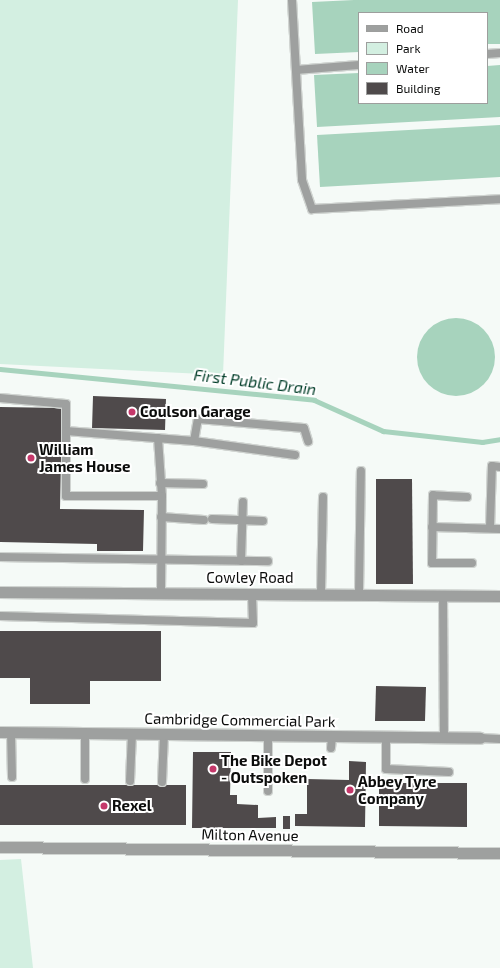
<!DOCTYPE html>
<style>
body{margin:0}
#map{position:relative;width:500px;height:968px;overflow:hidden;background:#f5faf7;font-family:"Exo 2",sans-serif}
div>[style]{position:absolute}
.green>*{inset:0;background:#d3efe1}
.water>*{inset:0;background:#a7d3bd}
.round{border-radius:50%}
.stream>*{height:5px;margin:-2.5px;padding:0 2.5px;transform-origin:2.5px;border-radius:2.5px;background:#a7d3bd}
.building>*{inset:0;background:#4f4a4b}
.roads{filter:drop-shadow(1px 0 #d0d4d1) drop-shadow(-1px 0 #d0d4d1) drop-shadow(0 1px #d0d4d1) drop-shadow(0 -1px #d0d4d1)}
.service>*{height:8px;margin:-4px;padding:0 4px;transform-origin:4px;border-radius:4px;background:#9ea09f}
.minor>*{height:11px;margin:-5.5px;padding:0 5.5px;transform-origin:5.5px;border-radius:5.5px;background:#9ea09f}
.dots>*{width:11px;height:11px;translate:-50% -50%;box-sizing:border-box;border:2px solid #fff;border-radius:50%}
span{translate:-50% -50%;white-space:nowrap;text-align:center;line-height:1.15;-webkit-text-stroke:4px #fff;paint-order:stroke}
.poi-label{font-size:15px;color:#0b0c0b;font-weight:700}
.left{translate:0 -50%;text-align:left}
.street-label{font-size:15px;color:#0b0c0b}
.water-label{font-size:16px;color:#003d28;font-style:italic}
.legend{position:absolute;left:358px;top:12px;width:130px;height:92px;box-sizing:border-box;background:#fff;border:1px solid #9d9e9d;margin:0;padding:5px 7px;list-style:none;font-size:12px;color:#0b0c0b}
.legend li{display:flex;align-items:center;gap:8px;height:20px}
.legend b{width:20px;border:1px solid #9d9e9d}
</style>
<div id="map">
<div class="green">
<div style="clip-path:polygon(0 0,238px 0,223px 375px,0 364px)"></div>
<div style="clip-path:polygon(21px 859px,33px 968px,0 968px,0 860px)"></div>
</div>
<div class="water">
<div style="clip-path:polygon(354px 0,500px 0,500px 44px,487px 44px,487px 13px,359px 13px,359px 52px,315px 54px,312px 2px)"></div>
<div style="clip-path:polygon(500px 65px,500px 117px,317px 127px,314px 75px,359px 73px,359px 103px,487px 103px,487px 66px)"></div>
<div style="clip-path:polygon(500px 125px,500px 177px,320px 187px,317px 135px)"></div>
<div class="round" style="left:417px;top:318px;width:78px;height:78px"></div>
</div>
<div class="stream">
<div style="left:0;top:369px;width:316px;rotate:5.6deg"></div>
<div style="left:314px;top:400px;width:76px;rotate:24.2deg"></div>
<div style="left:383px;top:431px;width:100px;rotate:6.3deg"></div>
<div style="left:482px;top:442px;width:18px;rotate:-9deg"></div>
</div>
<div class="building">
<div style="clip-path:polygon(93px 396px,166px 399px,165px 430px,92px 428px)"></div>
<div style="clip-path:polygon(0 407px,62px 408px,60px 509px,144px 510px,143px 551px,97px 551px,97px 544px,0 542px)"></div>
<div style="clip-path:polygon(376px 479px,412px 479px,413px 584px,376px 584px)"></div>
<div style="clip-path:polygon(0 631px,161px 631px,161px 681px,90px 681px,90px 704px,30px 704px,30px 678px,0 678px)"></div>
<div style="clip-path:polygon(376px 686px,426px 687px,425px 721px,375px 721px)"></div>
<div style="clip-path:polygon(193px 752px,231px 752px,230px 795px,237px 795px,237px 804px,258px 805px,258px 818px,276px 817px,276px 828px,192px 828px)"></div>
<div style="clip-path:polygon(349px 761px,366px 762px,365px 827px,295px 826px,295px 814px,307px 814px,307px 779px,349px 780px)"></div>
<div style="clip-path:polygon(379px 783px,467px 783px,467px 827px,379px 826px)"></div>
<div style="clip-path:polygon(0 785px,186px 785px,186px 825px,0 825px)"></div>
<div style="clip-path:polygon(283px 816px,290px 816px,290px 829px,283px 829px)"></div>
</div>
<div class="roads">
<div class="service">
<div style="left:292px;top:0;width:180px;rotate:86.8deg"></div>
<div style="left:302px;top:180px;width:31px;rotate:71deg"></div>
<div style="left:312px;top:209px;width:188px;rotate:-3deg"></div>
<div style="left:487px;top:54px;width:13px;rotate:-4deg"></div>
<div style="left:296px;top:70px;width:63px;rotate:-4.5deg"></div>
<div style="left:0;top:398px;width:66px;rotate:5.2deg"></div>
<div style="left:66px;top:404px;width:92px;rotate:90deg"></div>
<div style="left:66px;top:496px;width:96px"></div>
<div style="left:66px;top:431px;width:128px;rotate:4.5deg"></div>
<div style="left:194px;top:441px;width:102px;rotate:7.9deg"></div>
<div style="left:158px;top:438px;width:58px;rotate:86.1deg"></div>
<div style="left:162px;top:496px;width:97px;rotate:90.6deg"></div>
<div style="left:194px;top:441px;width:22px;rotate:-80deg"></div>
<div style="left:198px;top:419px;width:106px;rotate:4.9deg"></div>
<div style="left:304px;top:428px;width:14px;rotate:73deg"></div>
<div style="left:160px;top:483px;width:43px;rotate:1.3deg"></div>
<div style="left:467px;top:497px;width:34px;rotate:-177deg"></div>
<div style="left:433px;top:495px;width:68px;rotate:90.8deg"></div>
<div style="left:432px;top:563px;width:40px"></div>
<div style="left:161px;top:517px;width:43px;rotate:4deg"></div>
<div style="left:212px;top:519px;width:51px;rotate:2.2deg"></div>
<div style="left:432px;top:527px;width:68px;rotate:1.7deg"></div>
<div style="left:490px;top:528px;width:62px;rotate:-88.2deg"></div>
<div style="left:492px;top:466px;width:8px;rotate:7deg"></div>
<div style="left:0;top:557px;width:268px;rotate:0.9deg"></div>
<div style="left:241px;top:561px;width:59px;rotate:-88.1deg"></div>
<div style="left:321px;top:593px;width:96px;rotate:-88.8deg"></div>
<div style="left:359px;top:593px;width:122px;rotate:-89.1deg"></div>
<div style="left:443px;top:595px;width:143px;rotate:89.6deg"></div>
<div style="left:0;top:616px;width:253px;rotate:1.6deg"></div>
<div style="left:253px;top:623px;width:29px;rotate:-92deg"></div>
<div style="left:11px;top:732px;width:45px;rotate:88.7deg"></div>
<div style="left:268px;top:735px;width:56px;rotate:90deg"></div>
<div style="left:386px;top:737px;width:32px;rotate:90deg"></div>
<div style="left:386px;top:769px;width:63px;rotate:2.7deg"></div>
<div style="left:480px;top:738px;width:20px;rotate:3deg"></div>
<div style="left:331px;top:748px;width:12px;rotate:-85deg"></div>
<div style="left:85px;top:779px;width:46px;rotate:-90deg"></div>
<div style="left:130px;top:781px;width:47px;rotate:-87.6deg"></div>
<div style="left:162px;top:782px;width:48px;rotate:-87.6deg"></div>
</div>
<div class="minor">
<div style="left:0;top:592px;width:500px;rotate:0.46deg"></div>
<div style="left:0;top:732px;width:480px;rotate:0.7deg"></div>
<div style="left:0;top:847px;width:500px;rotate:0.69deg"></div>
</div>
</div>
<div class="dots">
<div style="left:132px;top:412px;background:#c5386a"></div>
<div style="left:31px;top:458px;background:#c5386a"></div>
<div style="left:213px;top:769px;background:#c5386a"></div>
<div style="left:350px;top:790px;background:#c5386a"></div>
<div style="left:104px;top:806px;background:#c5386a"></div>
</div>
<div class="poi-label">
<span class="left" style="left:140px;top:412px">Coulson Garage</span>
<span class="left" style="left:39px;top:458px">William<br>James House</span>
<span class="left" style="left:221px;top:769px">The Bike Depot<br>- Outspoken</span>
<span class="left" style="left:358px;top:790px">Abbey Tyre<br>Company</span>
<span class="left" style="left:112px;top:806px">Rexel</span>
</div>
<div class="street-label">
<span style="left:250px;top:578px">Cowley Road</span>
<span style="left:240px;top:720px;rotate:1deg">Cambridge Commercial Park</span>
<span style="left:250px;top:835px;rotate:1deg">Milton Avenue</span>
</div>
<div class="water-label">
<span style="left:255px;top:382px;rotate:7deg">First Public Drain</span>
</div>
<ul class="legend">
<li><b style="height:5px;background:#9ea09f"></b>Road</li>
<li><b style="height:11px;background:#d3efe1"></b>Park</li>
<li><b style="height:11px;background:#a7d3bd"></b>Water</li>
<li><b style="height:11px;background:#4f4a4b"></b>Building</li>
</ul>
</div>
